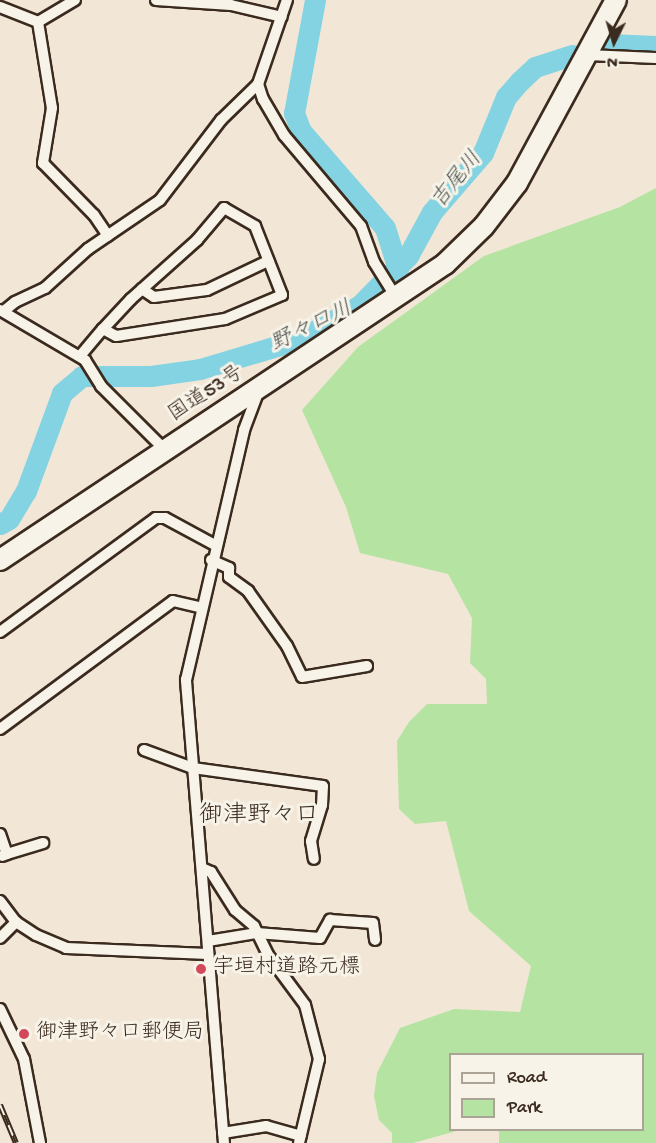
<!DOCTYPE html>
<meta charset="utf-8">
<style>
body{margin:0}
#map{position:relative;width:656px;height:1143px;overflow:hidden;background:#f2e7d7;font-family:"Gochi Hand","Klee One",sans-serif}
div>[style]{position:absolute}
.green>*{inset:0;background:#b5e3a1}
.river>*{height:21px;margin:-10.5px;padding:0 10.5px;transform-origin:10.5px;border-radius:10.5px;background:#84d3e2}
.roads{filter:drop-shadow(2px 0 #3b2a1e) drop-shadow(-2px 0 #3b2a1e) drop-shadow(0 2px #3b2a1e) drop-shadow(0 -2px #3b2a1e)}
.street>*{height:10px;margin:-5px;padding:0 5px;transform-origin:5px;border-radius:5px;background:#f7f3e8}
.highway>*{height:20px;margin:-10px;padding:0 10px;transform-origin:10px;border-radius:10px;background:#f7f3e8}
.rail>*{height:6px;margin-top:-3px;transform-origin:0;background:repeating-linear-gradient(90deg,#f7f3e8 0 11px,#3b2a1e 0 22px);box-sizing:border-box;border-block:2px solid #3b2a1e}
.dots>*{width:16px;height:16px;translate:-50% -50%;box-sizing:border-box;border:3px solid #f7f3e8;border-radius:50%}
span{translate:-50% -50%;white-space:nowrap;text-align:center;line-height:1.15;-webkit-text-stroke:6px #f7f3e8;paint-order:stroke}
.street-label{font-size:21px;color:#3b2a1e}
.poi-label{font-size:21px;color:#3b2a1e}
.left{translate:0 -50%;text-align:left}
.water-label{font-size:22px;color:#4d544f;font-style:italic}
.quarter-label{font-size:24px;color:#3b2a1e}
.legend{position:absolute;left:449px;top:1053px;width:195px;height:78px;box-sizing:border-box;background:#f7f3e8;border:2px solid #aca397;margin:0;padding:8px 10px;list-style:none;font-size:18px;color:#3b2a1e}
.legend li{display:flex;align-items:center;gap:12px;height:30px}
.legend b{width:30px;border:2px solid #aca397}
.north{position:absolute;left:584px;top:12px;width:60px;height:60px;-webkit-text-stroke:4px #f7f3e8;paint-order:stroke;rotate:185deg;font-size:16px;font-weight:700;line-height:24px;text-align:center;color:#3b2a1e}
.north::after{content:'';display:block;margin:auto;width:21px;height:27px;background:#3b2a1e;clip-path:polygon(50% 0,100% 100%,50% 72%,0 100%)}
</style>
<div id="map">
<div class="green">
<div style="clip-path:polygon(656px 188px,656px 1143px,499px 1143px,499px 1130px,642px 1130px,642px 1054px,450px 1054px,450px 1130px,460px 1130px,413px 1143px,392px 1143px,392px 1133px,379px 1120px,374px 1096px,377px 1073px,400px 1028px,454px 1009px,520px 1012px,531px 966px,469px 911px,446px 821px,415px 824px,399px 809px,397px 741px,409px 722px,427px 704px,487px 704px,486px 679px,470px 663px,472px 618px,448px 574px,360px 553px,346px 507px,302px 410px,358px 347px,484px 256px,620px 207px)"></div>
</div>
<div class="river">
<div style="left:315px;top:0;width:115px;rotate:100.5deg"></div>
<div style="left:294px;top:113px;width:19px;rotate:69deg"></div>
<div style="left:301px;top:131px;width:128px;rotate:49.1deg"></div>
<div style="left:385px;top:228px;width:43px;rotate:72.4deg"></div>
<div style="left:610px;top:44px;width:46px;rotate:2.5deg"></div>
<div style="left:0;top:524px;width:10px;rotate:-29deg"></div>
<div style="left:9px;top:519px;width:33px;rotate:-59deg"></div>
<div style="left:26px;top:491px;width:104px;rotate:-69.8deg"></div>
<div style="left:62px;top:393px;width:26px;rotate:-40deg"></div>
<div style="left:82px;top:376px;width:69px"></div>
<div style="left:151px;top:376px;width:49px;rotate:-8.1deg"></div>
<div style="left:200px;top:369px;width:104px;rotate:-16.7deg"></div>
<div style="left:300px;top:339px;width:69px;rotate:-29.5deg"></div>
<div style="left:360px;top:305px;width:69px;rotate:-45.6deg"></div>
<div style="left:408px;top:256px;width:50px;rotate:-61.4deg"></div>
<div style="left:432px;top:212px;width:78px;rotate:-49.2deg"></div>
<div style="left:483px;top:153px;width:61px;rotate:-67.7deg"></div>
<div style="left:506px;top:97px;width:21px;rotate:-49deg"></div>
<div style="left:520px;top:81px;width:21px;rotate:-43deg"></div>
<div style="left:535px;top:67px;width:39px;rotate:-18deg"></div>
</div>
<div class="roads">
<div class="street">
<div style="left:156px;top:0;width:75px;rotate:3.8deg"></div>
<div style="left:231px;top:5px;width:52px;rotate:13.2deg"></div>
<div style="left:0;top:7px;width:41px;rotate:21.5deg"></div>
<div style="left:38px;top:22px;width:43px;rotate:-30.7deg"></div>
<div style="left:38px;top:22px;width:87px;rotate:80.8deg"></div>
<div style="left:52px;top:108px;width:56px;rotate:99.3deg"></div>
<div style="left:43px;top:163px;width:73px;rotate:45.6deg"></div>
<div style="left:94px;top:215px;width:25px;rotate:56deg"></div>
<div style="left:587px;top:55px;width:69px;rotate:2.5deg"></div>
<div style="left:258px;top:84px;width:16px;rotate:72deg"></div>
<div style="left:263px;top:99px;width:42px;rotate:59.7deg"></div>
<div style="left:284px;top:135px;width:119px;rotate:49.8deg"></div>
<div style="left:361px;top:226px;width:38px;rotate:70deg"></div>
<div style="left:374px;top:262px;width:44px;rotate:58.1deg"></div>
<div style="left:142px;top:289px;width:14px;rotate:34deg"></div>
<div style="left:154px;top:297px;width:53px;rotate:-7.5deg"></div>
<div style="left:207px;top:290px;width:68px;rotate:-25.4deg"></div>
<div style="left:0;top:310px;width:99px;rotate:30.5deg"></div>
<div style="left:85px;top:360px;width:31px;rotate:58deg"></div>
<div style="left:101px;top:386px;width:92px;rotate:45deg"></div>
<div style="left:4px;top:311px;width:14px;rotate:-39deg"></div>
<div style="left:15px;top:302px;width:33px;rotate:-25deg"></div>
<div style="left:45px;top:288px;width:58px;rotate:-42.2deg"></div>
<div style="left:88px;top:249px;width:87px;rotate:-34.2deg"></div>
<div style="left:160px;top:200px;width:101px;rotate:-52.7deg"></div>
<div style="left:221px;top:120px;width:52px;rotate:-44.2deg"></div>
<div style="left:258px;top:84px;width:89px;rotate:-71deg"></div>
<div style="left:80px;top:356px;width:35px;rotate:-50deg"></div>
<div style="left:103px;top:329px;width:41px;rotate:-47deg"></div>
<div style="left:131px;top:299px;width:89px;rotate:-41.8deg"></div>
<div style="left:197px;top:240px;width:42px;rotate:-49.8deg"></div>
<div style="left:224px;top:208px;width:36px;rotate:30deg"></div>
<div style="left:255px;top:226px;width:74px;rotate:68.6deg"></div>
<div style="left:282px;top:295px;width:62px;rotate:157.2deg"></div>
<div style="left:225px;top:319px;width:110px;rotate:171.1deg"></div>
<div style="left:116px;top:336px;width:15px;rotate:-152deg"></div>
<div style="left:211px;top:560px;width:20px;rotate:24deg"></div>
<div style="left:229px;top:568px;width:9px;rotate:90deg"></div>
<div style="left:229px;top:577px;width:24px;rotate:36deg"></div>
<div style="left:248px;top:591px;width:67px;rotate:54.7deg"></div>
<div style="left:287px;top:646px;width:34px;rotate:64deg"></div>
<div style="left:302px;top:677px;width:66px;rotate:-9.6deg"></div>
<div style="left:0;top:632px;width:193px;rotate:-36.2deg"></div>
<div style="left:156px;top:518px;width:9px"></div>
<div style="left:165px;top:518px;width:57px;rotate:28.4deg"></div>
<div style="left:0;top:729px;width:215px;rotate:-36.5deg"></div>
<div style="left:173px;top:601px;width:28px;rotate:13deg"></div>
<div style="left:144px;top:750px;width:52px;rotate:20.2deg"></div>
<div style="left:193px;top:768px;width:131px;rotate:7.9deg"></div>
<div style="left:323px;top:786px;width:19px;rotate:93deg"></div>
<div style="left:322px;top:805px;width:38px;rotate:107deg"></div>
<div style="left:311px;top:841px;width:18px;rotate:81deg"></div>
<div style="left:0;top:834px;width:21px;rotate:71deg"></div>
<div style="left:7px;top:854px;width:5px;rotate:158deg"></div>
<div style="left:7px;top:854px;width:38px;rotate:-17deg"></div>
<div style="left:202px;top:868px;width:10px;rotate:24deg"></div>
<div style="left:211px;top:872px;width:45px;rotate:57.7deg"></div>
<div style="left:235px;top:910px;width:25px;rotate:40deg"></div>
<div style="left:254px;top:926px;width:32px;rotate:64deg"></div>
<div style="left:268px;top:955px;width:62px;rotate:53.5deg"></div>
<div style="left:305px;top:1005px;width:56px;rotate:75.5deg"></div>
<div style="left:319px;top:1059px;width:86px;rotate:103.4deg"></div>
<div style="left:0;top:901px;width:26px;rotate:53deg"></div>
<div style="left:16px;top:922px;width:24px;rotate:33deg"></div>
<div style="left:36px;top:935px;width:33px;rotate:23deg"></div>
<div style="left:66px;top:948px;width:142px;rotate:2.4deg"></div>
<div style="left:0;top:938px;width:23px;rotate:-45deg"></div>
<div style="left:208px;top:941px;width:50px;rotate:-9.3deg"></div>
<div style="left:257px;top:933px;width:63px;rotate:4.5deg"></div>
<div style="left:320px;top:938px;width:21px;rotate:-61deg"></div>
<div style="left:330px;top:920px;width:43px;rotate:4deg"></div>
<div style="left:373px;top:923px;width:17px;rotate:83deg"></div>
<div style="left:0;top:1009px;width:55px;rotate:64.4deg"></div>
<div style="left:24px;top:1059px;width:86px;rotate:79.2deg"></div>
<div style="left:223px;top:1133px;width:44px;rotate:-9.2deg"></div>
<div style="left:266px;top:1126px;width:36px;rotate:16deg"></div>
<div style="left:224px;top:1143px;width:465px;rotate:-94.7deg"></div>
<div style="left:186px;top:680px;width:257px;rotate:-76.9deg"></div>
<div style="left:244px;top:430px;width:43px;rotate:-69.4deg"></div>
</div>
<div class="highway">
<div style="left:0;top:560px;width:534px;rotate:-33.63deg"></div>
<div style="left:445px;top:264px;width:54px;rotate:-44.3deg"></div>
<div style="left:484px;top:226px;width:54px;rotate:-52.5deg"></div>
<div style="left:517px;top:183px;width:208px;rotate:-61.6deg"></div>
</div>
</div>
<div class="rail">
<div style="left:0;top:1105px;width:41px;rotate:67.2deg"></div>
</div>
<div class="dots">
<div style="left:201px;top:969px;background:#d1495b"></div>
<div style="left:24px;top:1034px;background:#d1495b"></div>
</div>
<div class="street-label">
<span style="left:207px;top:395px;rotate:-33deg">国道53号</span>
</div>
<div class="poi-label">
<span class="left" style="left:213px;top:969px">宇垣村道路元標</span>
<span class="left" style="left:36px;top:1034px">御津野々口郵便局</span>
</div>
<div class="water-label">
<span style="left:458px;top:181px;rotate:-51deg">吉尾川</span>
<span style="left:312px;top:328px;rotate:-26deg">野々口川</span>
</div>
<div class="quarter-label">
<span style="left:259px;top:817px">御津野々口</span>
</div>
<ul class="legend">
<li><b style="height:8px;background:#f7f3e8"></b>Road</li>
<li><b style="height:16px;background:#b5e3a1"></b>Park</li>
</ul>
<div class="north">N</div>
</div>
